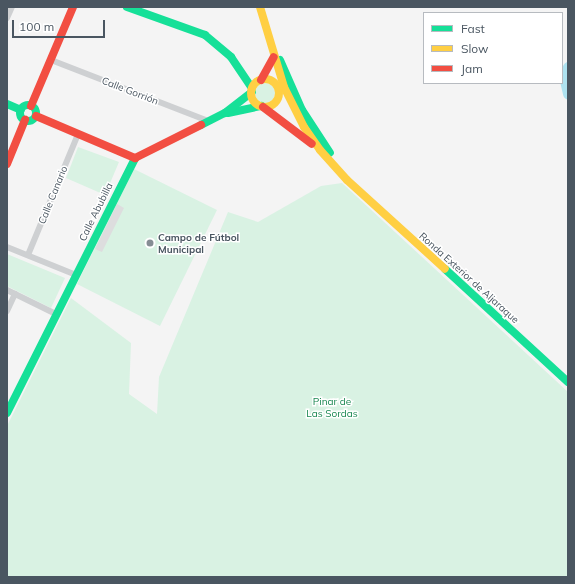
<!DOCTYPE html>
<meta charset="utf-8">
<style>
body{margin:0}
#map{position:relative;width:575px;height:584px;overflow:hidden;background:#f4f4f4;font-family:Mulish,sans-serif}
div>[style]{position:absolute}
.green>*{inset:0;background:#d9f2e3}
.round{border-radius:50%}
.river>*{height:11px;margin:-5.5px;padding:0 5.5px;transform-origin:5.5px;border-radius:5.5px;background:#aee2f0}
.building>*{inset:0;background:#ddddde}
.street>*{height:6px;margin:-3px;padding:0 3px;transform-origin:3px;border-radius:3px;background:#ced0d2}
.fast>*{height:8px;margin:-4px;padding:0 4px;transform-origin:4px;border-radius:4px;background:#16e098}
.fast>.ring{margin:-4px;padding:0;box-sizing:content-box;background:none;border:8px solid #16e098;border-radius:50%}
.slow>*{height:8px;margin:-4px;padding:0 4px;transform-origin:4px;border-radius:4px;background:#ffcf43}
.slow>.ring{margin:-4px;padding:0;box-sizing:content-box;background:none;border:8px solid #ffcf43;border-radius:50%}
.jam>*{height:8px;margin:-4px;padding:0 4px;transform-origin:4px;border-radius:4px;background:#f24e42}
.dots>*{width:11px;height:11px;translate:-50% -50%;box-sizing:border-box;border:2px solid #fff;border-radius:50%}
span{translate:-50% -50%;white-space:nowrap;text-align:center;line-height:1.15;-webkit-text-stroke:3px #fff;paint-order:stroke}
.street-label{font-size:10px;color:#4a5661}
.poi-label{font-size:10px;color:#4a5661;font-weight:700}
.left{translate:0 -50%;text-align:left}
.park-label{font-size:10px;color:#17864f}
.frame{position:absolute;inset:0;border:8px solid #4a5661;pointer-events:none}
.legend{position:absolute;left:423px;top:12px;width:140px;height:72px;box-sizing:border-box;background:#fff;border:1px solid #b7bbc0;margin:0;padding:5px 7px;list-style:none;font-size:12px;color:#4a5661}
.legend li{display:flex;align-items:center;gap:8px;height:20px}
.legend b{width:20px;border:1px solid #b7bbc0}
.scale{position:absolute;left:12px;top:20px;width:93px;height:18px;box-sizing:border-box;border:2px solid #4a5661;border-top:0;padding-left:5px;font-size:12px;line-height:14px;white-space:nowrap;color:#4a5661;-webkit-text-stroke:3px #fff;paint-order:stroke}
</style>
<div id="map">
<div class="green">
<div class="round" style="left:255px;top:83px;width:20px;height:20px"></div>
<div style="clip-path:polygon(78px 147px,119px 162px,105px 195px,66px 178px)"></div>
<div style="clip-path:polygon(134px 169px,217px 210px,160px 326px,77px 284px)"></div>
<div style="clip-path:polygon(342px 183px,568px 392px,568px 577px,7px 577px,7px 426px,71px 298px,131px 343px,129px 394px,157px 414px,159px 377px,228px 212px,258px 222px,321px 186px)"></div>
<div style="clip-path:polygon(7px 254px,65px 278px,51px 308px,7px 286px)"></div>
</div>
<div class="river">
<div style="left:568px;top:67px;width:10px;rotate:114deg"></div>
<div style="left:564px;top:76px;width:18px;rotate:77deg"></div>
</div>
<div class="building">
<div style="clip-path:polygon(117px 204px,124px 208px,102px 252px,95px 249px)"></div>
</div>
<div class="street">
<div style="left:7px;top:18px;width:12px;rotate:-66deg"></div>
<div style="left:51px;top:60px;width:168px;rotate:21.2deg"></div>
<div style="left:7px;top:247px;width:74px;rotate:22.1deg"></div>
<div style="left:28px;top:255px;width:131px;rotate:-67.5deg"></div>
<div style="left:7px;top:290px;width:55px;rotate:26.1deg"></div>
<div style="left:7px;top:311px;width:19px;rotate:-65deg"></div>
</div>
<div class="fast">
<div style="left:127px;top:7px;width:83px;rotate:19.7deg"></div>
<div style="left:205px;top:35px;width:34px;rotate:40deg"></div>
<div style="left:231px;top:57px;width:37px;rotate:56deg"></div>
<div style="left:280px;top:60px;width:55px;rotate:66.3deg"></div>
<div style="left:302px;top:110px;width:51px;rotate:56.9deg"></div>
<div style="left:7px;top:104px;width:15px;rotate:23deg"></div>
<div class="ring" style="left:20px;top:105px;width:8px;height:8px"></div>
<div style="left:228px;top:113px;width:34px;rotate:-12deg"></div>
<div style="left:201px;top:125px;width:27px;rotate:-27deg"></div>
<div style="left:225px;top:113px;width:34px;rotate:-38deg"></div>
<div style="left:445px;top:269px;width:167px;rotate:42.6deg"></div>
<div style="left:7px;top:413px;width:285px;rotate:-63.3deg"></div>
</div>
<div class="slow">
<div style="left:260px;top:7px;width:84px;rotate:73.3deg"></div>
<div style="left:284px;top:87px;width:45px;rotate:63.4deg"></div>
<div style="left:304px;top:127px;width:28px;rotate:55deg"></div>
<div style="left:320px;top:150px;width:40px;rotate:48deg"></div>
<div style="left:347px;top:180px;width:132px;rotate:42.2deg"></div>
<div class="ring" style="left:251px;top:79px;width:20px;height:20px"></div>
</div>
<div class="jam">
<div style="left:261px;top:80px;width:26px;rotate:-61deg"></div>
<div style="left:31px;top:106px;width:108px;rotate:-67deg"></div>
<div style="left:263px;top:107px;width:61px;rotate:37.1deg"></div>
<div style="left:36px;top:116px;width:108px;rotate:23deg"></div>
<div style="left:135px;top:158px;width:74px;rotate:-26.6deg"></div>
<div style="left:7px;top:164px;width:48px;rotate:-67.8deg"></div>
</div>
<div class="dots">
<div style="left:150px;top:243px;background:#868d94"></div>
</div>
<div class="street-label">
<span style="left:130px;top:91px;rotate:21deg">Calle Gorrión</span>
<span style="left:53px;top:195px;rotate:-68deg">Calle Canario</span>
<span style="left:96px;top:212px;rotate:-64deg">Calle Abubilla</span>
<span style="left:469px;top:278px;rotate:42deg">Ronda Exterior de Aljaraque</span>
</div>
<div class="poi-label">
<span class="left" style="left:158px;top:243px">Campo de Fútbol<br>Municipal</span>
</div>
<div class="park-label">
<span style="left:332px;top:407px">Pinar de<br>Las Sordas</span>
</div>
<div class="frame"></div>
<ul class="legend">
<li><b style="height:5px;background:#16e098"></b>Fast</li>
<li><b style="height:5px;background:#ffcf43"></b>Slow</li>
<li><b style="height:5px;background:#f24e42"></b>Jam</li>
</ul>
<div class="scale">100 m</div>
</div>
